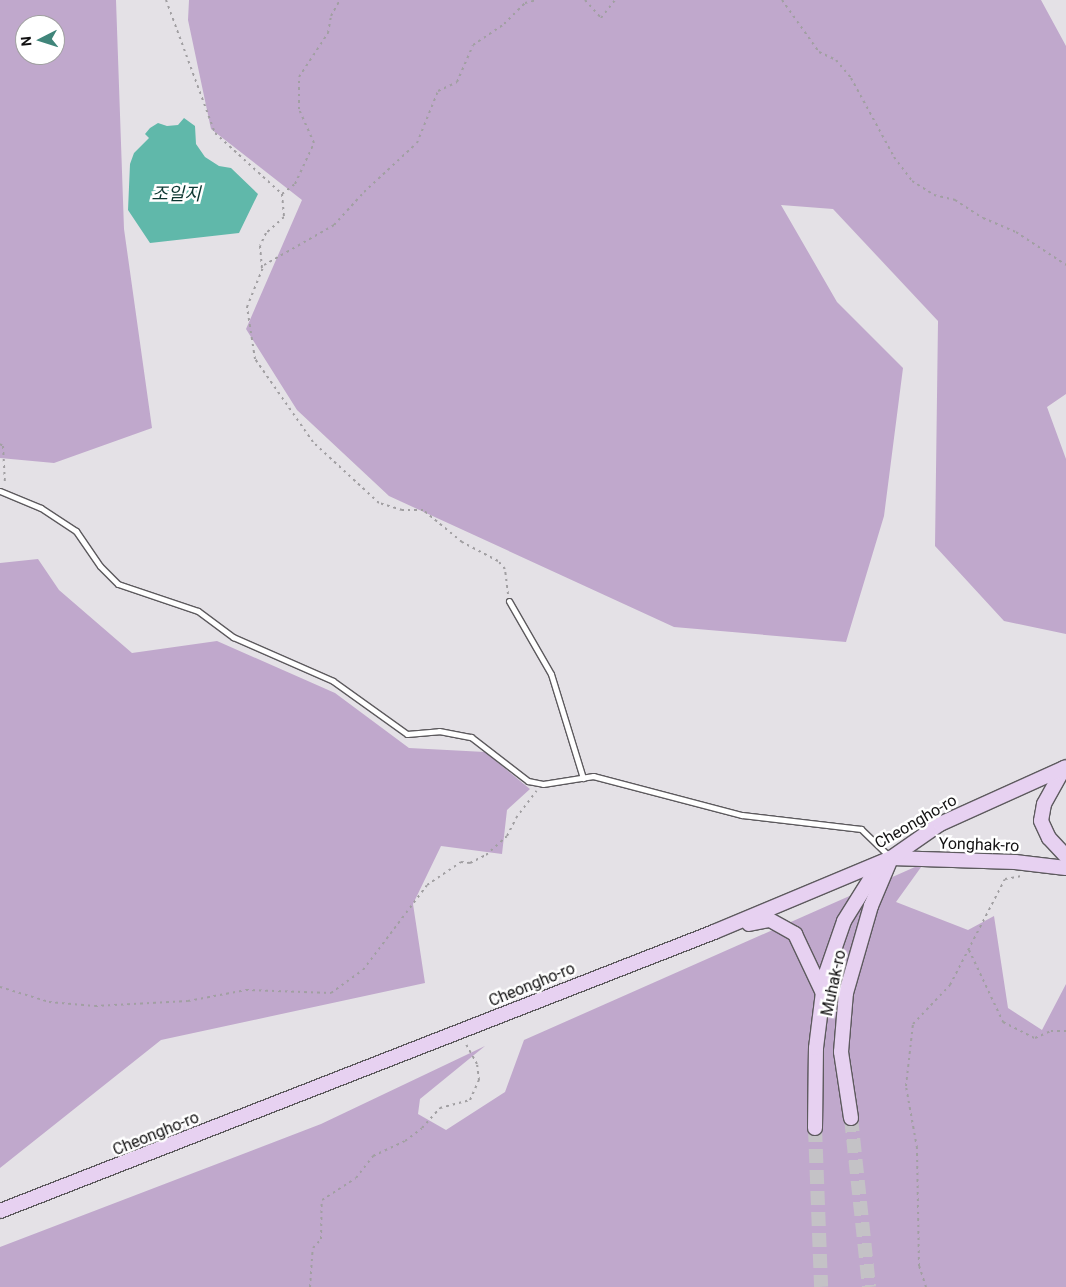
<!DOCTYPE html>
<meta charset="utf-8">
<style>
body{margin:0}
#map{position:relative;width:1066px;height:1287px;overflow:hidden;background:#e4e1e6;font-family:Roboto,"Noto Sans KR",sans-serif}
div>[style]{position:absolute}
.green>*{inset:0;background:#c0a8cc}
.water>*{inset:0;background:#60b8aa}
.secondary-tunnel>*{height:14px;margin-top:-7px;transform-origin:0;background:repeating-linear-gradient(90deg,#c4c2c6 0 14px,transparent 0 21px)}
.path>*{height:2px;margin-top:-1px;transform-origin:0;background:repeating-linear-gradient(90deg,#a19fa2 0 2.5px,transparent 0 6.5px)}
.roads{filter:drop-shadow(1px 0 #5d5a5e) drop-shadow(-1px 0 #5d5a5e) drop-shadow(0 1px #5d5a5e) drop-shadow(0 -1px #5d5a5e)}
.service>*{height:5px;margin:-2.5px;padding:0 2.5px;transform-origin:2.5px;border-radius:2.5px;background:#fff}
.secondary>*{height:14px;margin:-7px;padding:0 7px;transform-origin:7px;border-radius:7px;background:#e7d1f1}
span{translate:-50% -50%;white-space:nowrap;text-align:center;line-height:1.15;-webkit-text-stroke:5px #fff;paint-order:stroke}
.street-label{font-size:16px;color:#121112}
.water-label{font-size:18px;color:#0c3731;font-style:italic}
.north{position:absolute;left:15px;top:15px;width:50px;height:50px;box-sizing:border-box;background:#fff;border:1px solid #a0a0a0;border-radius:50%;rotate:265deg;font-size:14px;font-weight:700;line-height:20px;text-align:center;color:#121112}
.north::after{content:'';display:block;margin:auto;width:18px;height:22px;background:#40857a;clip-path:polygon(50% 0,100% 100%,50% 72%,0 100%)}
</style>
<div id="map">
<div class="green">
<div style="clip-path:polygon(evenodd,0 0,116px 0,124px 229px,152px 428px,54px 463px,0 458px,0 0,25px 25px,55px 25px,55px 55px,25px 55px,25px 25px)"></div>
<div style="clip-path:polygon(189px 0,1041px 0,1066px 46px,1066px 394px,1047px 407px,1066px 459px,1066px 634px,1004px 621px,935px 546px,938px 321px,833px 209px,781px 205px,837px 302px,903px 368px,884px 516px,846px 642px,674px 627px,389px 496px,297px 410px,246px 329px,302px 200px,211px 129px,188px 20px)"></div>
<div style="clip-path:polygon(38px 559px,59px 590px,132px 653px,217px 641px,335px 693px,409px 748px,485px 752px,530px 789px,507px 810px,502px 854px,441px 846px,413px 904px,425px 983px,161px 1040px,0 1168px,0 563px)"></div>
<div style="clip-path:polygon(924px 863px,896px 902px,968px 930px,994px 916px,1008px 1008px,1042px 1030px,1066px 984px,1066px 1287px,0 1287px,0 1247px,321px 1124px,485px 1046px,420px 1099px,418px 1114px,446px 1130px,505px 1092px,524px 1040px)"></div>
</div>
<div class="water">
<div style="clip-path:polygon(184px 118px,195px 126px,196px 144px,205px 157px,219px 166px,231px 168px,258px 194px,239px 233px,150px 243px,128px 210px,130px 164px,134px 153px,149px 138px,145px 134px,150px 128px,158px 123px,167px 126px,178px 125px)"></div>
</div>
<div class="secondary-tunnel">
<div style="left:851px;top:1118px;width:170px;rotate:83.9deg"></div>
<div style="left:815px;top:1128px;width:159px;rotate:87.8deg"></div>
</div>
<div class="path">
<div style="left:166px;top:0;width:142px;rotate:69.8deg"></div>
<div style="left:215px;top:133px;width:91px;rotate:42.3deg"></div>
<div style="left:282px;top:194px;width:23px;rotate:85deg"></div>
<div style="left:284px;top:217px;width:24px;rotate:138deg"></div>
<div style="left:266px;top:233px;width:14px;rotate:115deg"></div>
<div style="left:260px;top:246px;width:25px;rotate:85deg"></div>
<div style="left:585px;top:0;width:24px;rotate:48deg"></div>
<div style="left:601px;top:18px;width:23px;rotate:-52deg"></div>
<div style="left:782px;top:0;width:64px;rotate:54.6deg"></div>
<div style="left:819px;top:52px;width:19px;rotate:25deg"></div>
<div style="left:836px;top:60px;width:23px;rotate:50deg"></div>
<div style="left:851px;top:78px;width:90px;rotate:61.4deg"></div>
<div style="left:894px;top:157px;width:30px;rotate:53deg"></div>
<div style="left:912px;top:181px;width:26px;rotate:32deg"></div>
<div style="left:934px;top:195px;width:22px;rotate:13deg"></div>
<div style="left:955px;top:200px;width:33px;rotate:33deg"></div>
<div style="left:983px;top:218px;width:36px;rotate:23deg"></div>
<div style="left:1016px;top:232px;width:60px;rotate:33.4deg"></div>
<div style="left:282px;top:194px;width:16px;rotate:-38deg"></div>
<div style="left:295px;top:184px;width:45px;rotate:-65.1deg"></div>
<div style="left:314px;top:143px;width:37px;rotate:-114deg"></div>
<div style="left:299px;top:109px;width:32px;rotate:-90deg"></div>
<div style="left:299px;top:77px;width:53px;rotate:-56.6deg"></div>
<div style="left:328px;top:33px;width:17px;rotate:-80deg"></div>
<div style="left:331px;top:16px;width:18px;rotate:-61deg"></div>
<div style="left:0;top:444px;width:4px;rotate:34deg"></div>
<div style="left:3px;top:446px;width:37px;rotate:87deg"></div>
<div style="left:508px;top:594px;width:25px;rotate:-97deg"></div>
<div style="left:505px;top:569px;width:11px;rotate:-131deg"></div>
<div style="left:498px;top:561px;width:41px;rotate:-152.2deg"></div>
<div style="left:462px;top:542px;width:50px;rotate:-140.6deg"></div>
<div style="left:423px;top:510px;width:21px;rotate:180deg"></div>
<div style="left:402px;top:510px;width:24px;rotate:-163deg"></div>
<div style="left:379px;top:503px;width:90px;rotate:-137.3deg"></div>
<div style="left:313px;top:442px;width:101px;rotate:-124.9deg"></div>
<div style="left:255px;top:359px;width:53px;rotate:-98.7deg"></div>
<div style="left:247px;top:307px;width:45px;rotate:-68deg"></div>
<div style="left:264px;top:265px;width:81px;rotate:-29.7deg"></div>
<div style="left:334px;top:225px;width:45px;rotate:-47.7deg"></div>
<div style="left:364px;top:192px;width:72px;rotate:-42.8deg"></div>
<div style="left:417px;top:143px;width:56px;rotate:-68deg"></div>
<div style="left:438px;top:91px;width:21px;rotate:-25deg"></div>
<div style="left:457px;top:82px;width:40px;rotate:-66.6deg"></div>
<div style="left:473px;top:45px;width:37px;rotate:-34deg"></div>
<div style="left:504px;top:24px;width:30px;rotate:-45deg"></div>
<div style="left:525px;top:3px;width:12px;rotate:-14deg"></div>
<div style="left:969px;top:950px;width:80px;rotate:64.7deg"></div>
<div style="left:1003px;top:1022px;width:36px;rotate:27deg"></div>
<div style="left:1035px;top:1038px;width:17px;rotate:-24deg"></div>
<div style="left:1051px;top:1031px;width:15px"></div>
<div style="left:0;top:987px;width:51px;rotate:17deg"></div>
<div style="left:49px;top:1002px;width:46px;rotate:5deg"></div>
<div style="left:95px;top:1006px;width:93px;rotate:-3.1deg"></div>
<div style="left:188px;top:1001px;width:59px;rotate:-10.7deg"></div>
<div style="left:246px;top:990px;width:85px;rotate:2deg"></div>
<div style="left:331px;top:993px;width:39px;rotate:-36deg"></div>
<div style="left:363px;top:970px;width:106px;rotate:-53deg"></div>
<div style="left:427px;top:885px;width:41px;rotate:-34.1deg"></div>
<div style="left:461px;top:862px;width:9px;rotate:6deg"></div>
<div style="left:470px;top:863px;width:18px;rotate:-27deg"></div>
<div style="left:486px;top:855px;width:28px;rotate:-42deg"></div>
<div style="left:507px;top:836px;width:20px;rotate:-63deg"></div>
<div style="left:516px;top:818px;width:34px;rotate:-53deg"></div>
<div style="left:310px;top:1287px;width:39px;rotate:-86deg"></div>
<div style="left:313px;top:1248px;width:12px;rotate:-48deg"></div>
<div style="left:321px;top:1239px;width:39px;rotate:-89deg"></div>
<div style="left:322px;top:1200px;width:40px;rotate:-32.9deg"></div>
<div style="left:356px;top:1178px;width:28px;rotate:-52deg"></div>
<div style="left:373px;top:1156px;width:35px;rotate:-25deg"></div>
<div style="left:405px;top:1141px;width:21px;rotate:-37deg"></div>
<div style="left:422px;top:1128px;width:27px;rotate:-48deg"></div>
<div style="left:440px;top:1108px;width:31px;rotate:-15deg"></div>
<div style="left:470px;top:1100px;width:22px;rotate:-66deg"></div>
<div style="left:479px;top:1080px;width:16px;rotate:-97deg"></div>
<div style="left:477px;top:1064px;width:25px;rotate:-119deg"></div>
<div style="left:926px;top:1287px;width:22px;rotate:-108deg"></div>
<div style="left:919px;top:1266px;width:118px;rotate:-91deg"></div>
<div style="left:917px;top:1148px;width:63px;rotate:-100.1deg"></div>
<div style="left:906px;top:1086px;width:62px;rotate:-83.6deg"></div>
<div style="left:913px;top:1024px;width:54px;rotate:-46.5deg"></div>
<div style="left:950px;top:985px;width:119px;rotate:-62.6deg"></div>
<div style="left:1005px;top:879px;width:17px;rotate:-10deg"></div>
</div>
<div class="roads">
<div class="service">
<div style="left:0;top:491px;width:44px;rotate:22.5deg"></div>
<div style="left:41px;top:508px;width:42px;rotate:33.3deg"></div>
<div style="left:76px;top:531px;width:42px;rotate:55.6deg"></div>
<div style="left:100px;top:566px;width:25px;rotate:45deg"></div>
<div style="left:118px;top:584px;width:84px;rotate:18.6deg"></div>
<div style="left:198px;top:611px;width:44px;rotate:36.6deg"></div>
<div style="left:233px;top:637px;width:109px;rotate:23.7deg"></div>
<div style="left:333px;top:681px;width:91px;rotate:35.6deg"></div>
<div style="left:407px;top:734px;width:32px;rotate:-5deg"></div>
<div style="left:439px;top:731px;width:33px;rotate:11deg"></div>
<div style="left:471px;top:737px;width:72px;rotate:37.7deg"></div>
<div style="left:528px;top:781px;width:15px;rotate:11deg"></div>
<div style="left:543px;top:784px;width:51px;rotate:-9.1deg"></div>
<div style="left:593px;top:776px;width:154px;rotate:14.7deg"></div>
<div style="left:742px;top:815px;width:120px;rotate:6.7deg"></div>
<div style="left:861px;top:829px;width:39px;rotate:44deg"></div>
<div style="left:509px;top:601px;width:84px;rotate:60.1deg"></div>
<div style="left:551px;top:674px;width:109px;rotate:72.9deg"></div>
</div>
<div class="secondary">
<div style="left:1064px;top:768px;width:41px;rotate:119.1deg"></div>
<div style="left:1044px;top:804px;width:17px;rotate:100deg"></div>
<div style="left:1041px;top:821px;width:19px;rotate:65deg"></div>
<div style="left:1049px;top:838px;width:25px;rotate:47deg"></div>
<div style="left:891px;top:858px;width:124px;rotate:1.8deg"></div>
<div style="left:1015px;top:862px;width:51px;rotate:6.7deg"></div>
<div style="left:749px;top:924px;width:21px;rotate:-11deg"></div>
<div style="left:770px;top:920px;width:29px;rotate:29deg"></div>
<div style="left:795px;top:934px;width:63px;rotate:64.7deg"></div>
<div style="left:851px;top:1118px;width:67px;rotate:-98.6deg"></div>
<div style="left:841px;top:1052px;width:59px;rotate:-85.2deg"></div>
<div style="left:846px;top:993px;width:91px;rotate:-74deg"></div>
<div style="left:871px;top:906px;width:49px;rotate:-67.1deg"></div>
<div style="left:815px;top:1128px;width:80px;rotate:-89.3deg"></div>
<div style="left:816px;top:1048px;width:73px;rotate:-82.9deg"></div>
<div style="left:825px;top:976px;width:58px;rotate:-70.9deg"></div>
<div style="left:844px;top:921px;width:57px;rotate:-58deg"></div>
<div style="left:874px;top:873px;width:14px;rotate:-39deg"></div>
<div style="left:0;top:1211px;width:767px;rotate:-21.34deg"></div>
<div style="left:714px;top:932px;width:192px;rotate:-22.7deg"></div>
<div style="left:891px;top:858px;width:60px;rotate:-34.8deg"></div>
<div style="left:940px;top:824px;width:138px;rotate:-24.3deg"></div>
</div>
</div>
<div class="street-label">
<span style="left:916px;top:822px;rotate:-30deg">Cheongho-ro</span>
<span style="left:979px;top:845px;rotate:2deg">Yonghak-ro</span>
<span style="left:834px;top:983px;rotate:-78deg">Muhak-ro</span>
<span style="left:532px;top:985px;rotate:-22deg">Cheongho-ro</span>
<span style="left:156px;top:1134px;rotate:-22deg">Cheongho-ro</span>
</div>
<div class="water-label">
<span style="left:176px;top:194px">조일지</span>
</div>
<div class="north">N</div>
</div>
